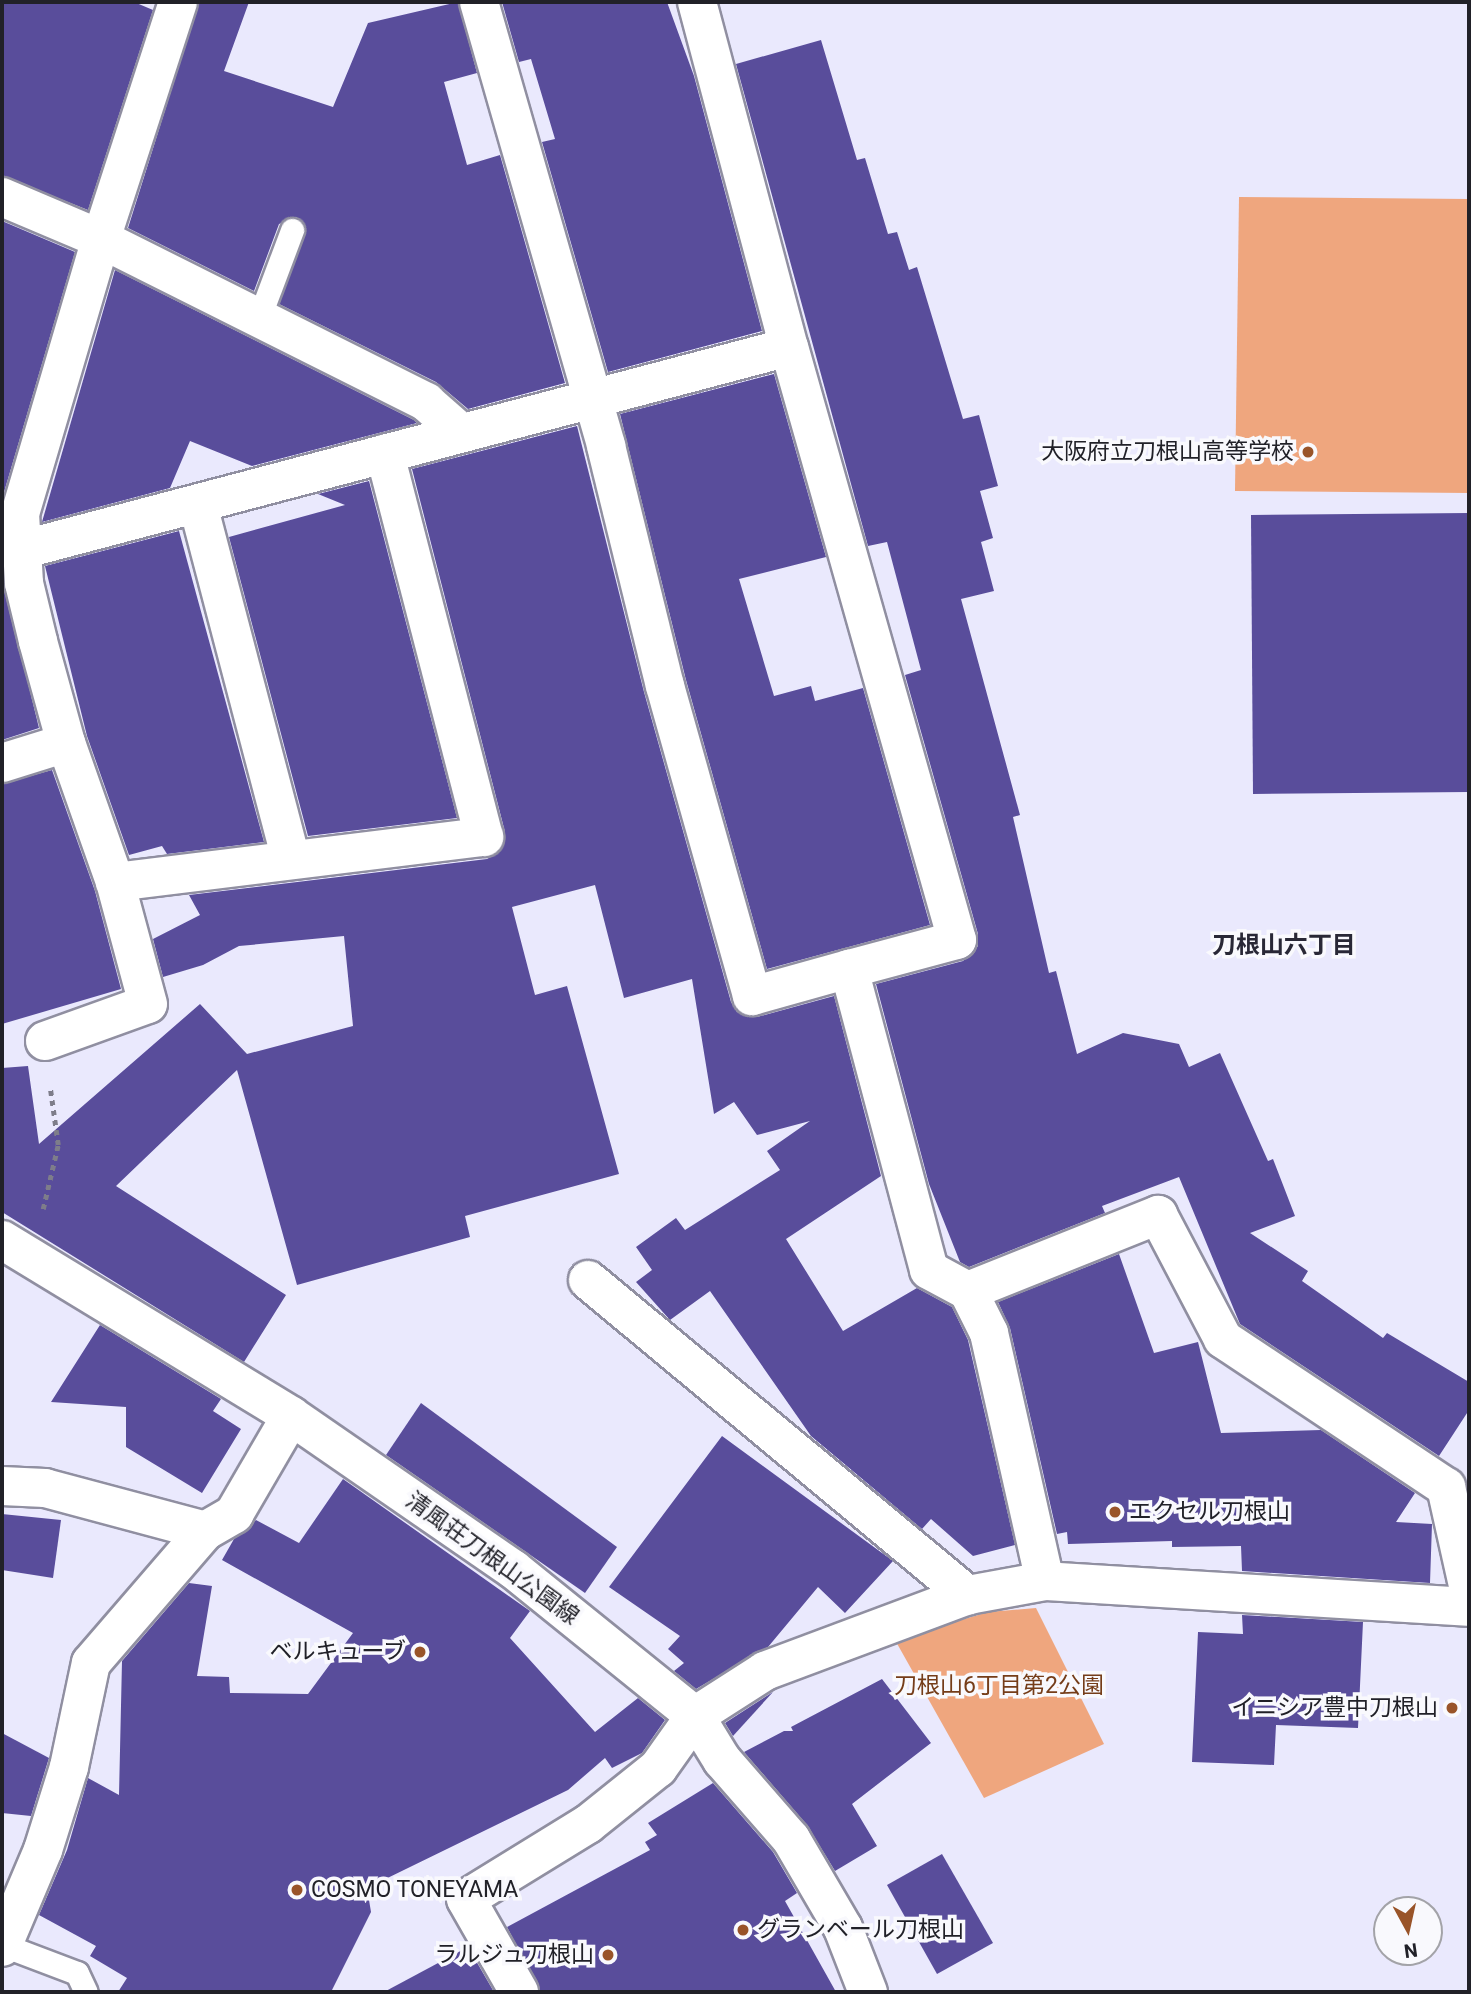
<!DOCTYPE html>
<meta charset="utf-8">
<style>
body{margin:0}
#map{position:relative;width:1471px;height:1994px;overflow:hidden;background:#eae9fd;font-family:Roboto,"Noto Sans JP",sans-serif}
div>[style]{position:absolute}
.green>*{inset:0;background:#efa67e}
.building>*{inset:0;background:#594d9b}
.path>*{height:4.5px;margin-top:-2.25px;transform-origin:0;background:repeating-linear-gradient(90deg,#7e7d8a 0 5px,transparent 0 10px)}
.roads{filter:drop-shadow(2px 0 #908fa1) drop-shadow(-2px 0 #908fa1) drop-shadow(0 2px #908fa1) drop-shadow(0 -2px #908fa1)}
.service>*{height:23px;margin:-11.5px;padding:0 11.5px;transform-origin:11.5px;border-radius:11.5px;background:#fff}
.minor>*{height:38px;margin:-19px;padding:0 19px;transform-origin:19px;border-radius:19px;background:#fff}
.dots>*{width:19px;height:19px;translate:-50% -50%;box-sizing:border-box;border:4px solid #f9f9fd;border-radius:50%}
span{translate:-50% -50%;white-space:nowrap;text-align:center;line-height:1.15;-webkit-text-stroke:7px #f9f9fd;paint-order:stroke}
.poi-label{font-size:23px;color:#212128}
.right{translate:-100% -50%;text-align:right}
.left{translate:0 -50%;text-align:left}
.street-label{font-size:23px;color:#212128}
.park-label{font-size:23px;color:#753d19}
.neighbourhood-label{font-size:24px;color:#292836;font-weight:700}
.frame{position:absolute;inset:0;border:4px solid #212128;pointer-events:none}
.north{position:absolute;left:1373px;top:1896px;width:70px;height:70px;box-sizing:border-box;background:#f9f9fd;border:2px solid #a3a3a8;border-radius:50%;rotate:172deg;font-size:19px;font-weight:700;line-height:28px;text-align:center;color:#212128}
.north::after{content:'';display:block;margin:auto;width:24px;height:32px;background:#995429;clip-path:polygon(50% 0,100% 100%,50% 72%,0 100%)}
</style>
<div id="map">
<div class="green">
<div style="clip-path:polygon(1239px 197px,1469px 199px,1469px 493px,1235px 491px)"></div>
<div style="clip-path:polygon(1036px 1608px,1104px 1744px,984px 1798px,895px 1640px,988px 1612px)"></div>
</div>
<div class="building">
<div style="clip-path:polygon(2px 2px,134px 2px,153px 10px,88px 210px,2px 176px)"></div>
<div style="clip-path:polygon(199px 2px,249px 2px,224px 71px,333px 107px,368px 23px,458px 2px,477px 73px,444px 82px,467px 165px,500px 155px,565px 383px,468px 409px,436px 382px,279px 304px,305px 234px,303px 222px,296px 217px,279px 224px,254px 291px,128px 228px)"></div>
<div style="clip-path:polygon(502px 2px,667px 2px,694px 76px,762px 331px,608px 372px,542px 142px,555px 139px,531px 59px,519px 62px)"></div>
<div style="clip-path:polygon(821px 40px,857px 160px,865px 158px,888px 234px,897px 232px,909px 270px,917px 267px,963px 419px,979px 415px,998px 486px,980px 491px,993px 538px,981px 542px,994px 591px,961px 599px,1020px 815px,1013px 817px,1049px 973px,1056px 971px,1077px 1054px,1123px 1033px,1179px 1044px,1189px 1067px,1220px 1053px,1268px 1161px,1273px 1159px,1295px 1216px,1250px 1233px,1308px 1271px,1302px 1281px,1383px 1338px,1387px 1333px,1469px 1382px,1469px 1410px,1439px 1456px,1240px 1324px,1179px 1177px,1102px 1206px,1105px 1213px,969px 1267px,960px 1262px,929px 1184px,876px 984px,963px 961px,978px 946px,978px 934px,905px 675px,921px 670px,887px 542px,868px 546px,736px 64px)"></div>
<div style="clip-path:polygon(2px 221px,75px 252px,2px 499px)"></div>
<div style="clip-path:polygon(115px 270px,414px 420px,417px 423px,252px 466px,190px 441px,170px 488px,42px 522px)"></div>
<div style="clip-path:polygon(774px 374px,826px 557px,739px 579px,774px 696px,811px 686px,815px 701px,863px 688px,930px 925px,767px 969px,686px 680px,620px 414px)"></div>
<div style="clip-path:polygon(577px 426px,644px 692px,731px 1002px,737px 1012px,757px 1017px,834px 996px,881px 1176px,786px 1239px,843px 1331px,917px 1288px,952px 1307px,968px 1340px,1015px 1545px,973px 1556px,931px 1519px,922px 1529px,811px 1436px,710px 1291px,670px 1320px,636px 1282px,652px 1270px,636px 1247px,676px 1218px,685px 1230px,780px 1170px,767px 1151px,810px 1121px,757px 1135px,734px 1102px,714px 1114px,692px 979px,624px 998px,595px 885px,512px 907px,535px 995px,567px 986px,619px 1174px,465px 1216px,470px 1237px,297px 1285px,237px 1070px,116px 1186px,286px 1295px,244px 1362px,2px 1212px,2px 1068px,28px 1066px,39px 1144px,200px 1004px,247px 1054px,353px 1026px,344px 936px,239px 946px,203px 965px,163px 977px,153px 939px,200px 915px,189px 895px,487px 859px,498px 853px,505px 832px,412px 469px)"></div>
<div style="clip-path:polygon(369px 481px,457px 818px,308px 836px,229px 537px,345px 505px,318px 494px)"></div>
<div style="clip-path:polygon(1469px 513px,1469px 792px,1253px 794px,1251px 515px)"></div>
<div style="clip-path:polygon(179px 531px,264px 842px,167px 854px,162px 846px,129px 855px,87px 736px,45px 566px)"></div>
<div style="clip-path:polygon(2px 577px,39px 728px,2px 740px)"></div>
<div style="clip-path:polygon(52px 770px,95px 891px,121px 989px,2px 1024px,2px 784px)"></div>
<div style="clip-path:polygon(1119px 1254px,1154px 1353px,1198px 1342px,1221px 1433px,1321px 1430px,1415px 1493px,1396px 1522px,1432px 1524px,1430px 1583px,1242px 1571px,1241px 1546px,1172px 1547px,1172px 1541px,1068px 1544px,1067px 1532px,1057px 1534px,1010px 1328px,998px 1302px)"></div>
<div style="clip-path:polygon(100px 1325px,221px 1399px,213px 1411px,241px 1429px,202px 1493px,126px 1447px,126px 1407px,51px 1402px)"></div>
<div style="clip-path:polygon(421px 1403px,617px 1547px,585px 1593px,386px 1455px)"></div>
<div style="clip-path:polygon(722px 1436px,893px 1561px,845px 1613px,818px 1587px,768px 1647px,696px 1689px,674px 1671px,684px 1663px,668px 1649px,680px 1636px,609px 1587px)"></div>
<div style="clip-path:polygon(343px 1479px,530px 1611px,510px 1638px,595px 1732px,638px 1698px,665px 1720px,642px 1753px,612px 1768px,605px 1758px,568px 1790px,367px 1888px,371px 1912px,331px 1992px,118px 1992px,127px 1978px,90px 1956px,96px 1946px,39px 1915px,67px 1850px,88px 1778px,119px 1795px,122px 1661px,189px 1583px,212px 1586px,197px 1676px,229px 1677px,230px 1693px,308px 1694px,353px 1633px,222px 1560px,234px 1539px,256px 1520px,299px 1543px)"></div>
<div style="clip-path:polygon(2px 1514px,61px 1520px,53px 1578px,2px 1570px)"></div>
<div style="clip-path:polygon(1242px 1615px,1363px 1622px,1358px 1728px,1276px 1725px,1274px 1765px,1192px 1762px,1198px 1632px,1243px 1634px)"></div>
<div style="clip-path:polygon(882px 1679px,931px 1743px,852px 1804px,877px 1846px,835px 1871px,807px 1825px,744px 1752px,784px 1731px,793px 1731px,791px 1727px)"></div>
<div style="clip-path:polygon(773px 1692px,733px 1736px,725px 1723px)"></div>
<div style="clip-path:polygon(2px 1733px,49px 1758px,31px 1816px,2px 1813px)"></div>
<div style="clip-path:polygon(713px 1783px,773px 1852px,797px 1893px,785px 1901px,836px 1992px,541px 1992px,507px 1927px,650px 1850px,645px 1842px,657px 1835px,648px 1823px)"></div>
<div style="clip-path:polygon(942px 1854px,993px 1943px,937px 1974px,887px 1885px)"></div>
<div style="clip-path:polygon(468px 1947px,494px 1992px,384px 1992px)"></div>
</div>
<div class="path">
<div style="left:43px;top:1209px;width:66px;rotate:-76.8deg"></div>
<div style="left:58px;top:1145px;width:59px;rotate:-97.9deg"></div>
</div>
<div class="roads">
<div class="service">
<div style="left:259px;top:318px;width:94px;rotate:-69.4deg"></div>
<div style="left:3px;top:1945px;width:79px;rotate:20.7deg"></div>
<div style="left:77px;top:1973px;width:21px;rotate:65deg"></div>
</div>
<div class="minor">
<div style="left:479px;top:2px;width:462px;rotate:74deg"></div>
<div style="left:606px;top:446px;width:247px;rotate:76.2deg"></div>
<div style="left:665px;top:686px;width:322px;rotate:74.3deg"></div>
<div style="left:752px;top:996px;width:101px;rotate:-15.6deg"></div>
<div style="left:849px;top:969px;width:311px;rotate:75.1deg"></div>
<div style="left:929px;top:1270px;width:44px;rotate:28.3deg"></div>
<div style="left:968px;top:1291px;width:47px;rotate:63.4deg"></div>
<div style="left:989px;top:1333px;width:254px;rotate:77.3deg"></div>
<div style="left:1045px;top:1581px;width:78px;rotate:169.7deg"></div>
<div style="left:968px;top:1595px;width:217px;rotate:159.5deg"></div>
<div style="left:765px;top:1671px;width:83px;rotate:147.3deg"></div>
<div style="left:695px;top:1716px;width:64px;rotate:125.4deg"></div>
<div style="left:658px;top:1768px;width:90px;rotate:141.3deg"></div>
<div style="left:588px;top:1824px;width:143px;rotate:148.4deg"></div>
<div style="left:466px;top:1899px;width:107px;rotate:60.3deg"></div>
<div style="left:697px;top:2px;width:357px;rotate:75.1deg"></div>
<div style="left:789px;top:347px;width:616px;rotate:74.18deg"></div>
<div style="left:957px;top:940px;width:112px;rotate:165deg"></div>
<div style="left:2px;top:197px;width:108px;rotate:23deg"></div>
<div style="left:101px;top:239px;width:364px;rotate:26.6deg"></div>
<div style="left:426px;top:402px;width:44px;rotate:41.3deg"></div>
<div style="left:198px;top:505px;width:366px;rotate:75.3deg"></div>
<div style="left:21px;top:550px;width:794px;rotate:-14.81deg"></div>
<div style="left:2px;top:763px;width:67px;rotate:-17.4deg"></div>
<div style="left:115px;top:882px;width:372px;rotate:-7deg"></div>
<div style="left:484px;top:837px;width:396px;rotate:-104.5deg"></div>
<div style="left:45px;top:1041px;width:109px;rotate:-19.8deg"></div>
<div style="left:148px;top:1004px;width:126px;rotate:-105.1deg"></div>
<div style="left:115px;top:882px;width:147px;rotate:-109.4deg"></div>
<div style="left:66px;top:743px;width:106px;rotate:-105.4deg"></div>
<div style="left:38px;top:641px;width:60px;rotate:-103.6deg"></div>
<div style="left:24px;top:583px;width:69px;rotate:-93.3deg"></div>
<div style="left:20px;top:514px;width:287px;rotate:-73.6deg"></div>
<div style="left:101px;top:239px;width:249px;rotate:-72deg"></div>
<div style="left:2px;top:1240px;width:338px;rotate:31.3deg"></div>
<div style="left:291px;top:1416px;width:270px;rotate:34.6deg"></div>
<div style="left:513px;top:1569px;width:234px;rotate:38.9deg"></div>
<div style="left:695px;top:1716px;width:52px;rotate:58.5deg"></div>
<div style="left:722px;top:1760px;width:105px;rotate:48.9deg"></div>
<div style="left:791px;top:1839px;width:103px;rotate:59.7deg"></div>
<div style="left:843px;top:1928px;width:69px;rotate:68.7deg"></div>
<div style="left:588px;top:1280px;width:494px;rotate:39.7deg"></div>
<div style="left:968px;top:1291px;width:205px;rotate:-21.8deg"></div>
<div style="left:1158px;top:1215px;width:140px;rotate:62.3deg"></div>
<div style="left:1223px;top:1339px;width:268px;rotate:33.6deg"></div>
<div style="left:1446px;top:1487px;width:106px;rotate:77.4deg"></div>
<div style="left:2px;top:1486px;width:43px;rotate:2.7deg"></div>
<div style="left:45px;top:1488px;width:166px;rotate:15deg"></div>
<div style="left:1045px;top:1581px;width:425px;rotate:3.5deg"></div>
<div style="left:2px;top:1947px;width:105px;rotate:-67.1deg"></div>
<div style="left:43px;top:1850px;width:87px;rotate:-72.6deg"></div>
<div style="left:69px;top:1767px;width:106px;rotate:-78.1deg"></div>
<div style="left:91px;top:1663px;width:174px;rotate:-49.2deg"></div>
<div style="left:205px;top:1531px;width:34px;rotate:-30deg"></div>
<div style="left:234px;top:1514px;width:113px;rotate:-59.8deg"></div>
</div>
</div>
<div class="dots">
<div style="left:1308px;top:452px;background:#995429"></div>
<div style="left:1115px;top:1512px;background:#995429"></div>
<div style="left:420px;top:1652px;background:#995429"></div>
<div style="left:1452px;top:1708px;background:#995429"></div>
<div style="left:297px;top:1890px;background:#995429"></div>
<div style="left:743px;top:1930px;background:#995429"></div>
<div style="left:608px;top:1955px;background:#995429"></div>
</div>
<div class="poi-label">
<span class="right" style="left:1294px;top:452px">大阪府立刀根山高等学校</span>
<span class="left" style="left:1129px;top:1512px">エクセル刀根山</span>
<span class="right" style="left:406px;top:1652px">ベルキューブ</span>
<span class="right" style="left:1438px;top:1708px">イニシア豊中刀根山</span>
<span class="left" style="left:311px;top:1890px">COSMO TONEYAMA</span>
<span class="left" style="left:757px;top:1930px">グランベール刀根山</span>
<span class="right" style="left:594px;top:1955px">ラルジュ刀根山</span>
</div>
<div class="street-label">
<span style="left:492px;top:1559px;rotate:36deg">清風荘刀根山公園線</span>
</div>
<div class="park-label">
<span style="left:999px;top:1686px">刀根山6丁目第2公園</span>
</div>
<div class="neighbourhood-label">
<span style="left:1284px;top:946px">刀根山六丁目</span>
</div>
<div class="frame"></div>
<div class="north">N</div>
</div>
